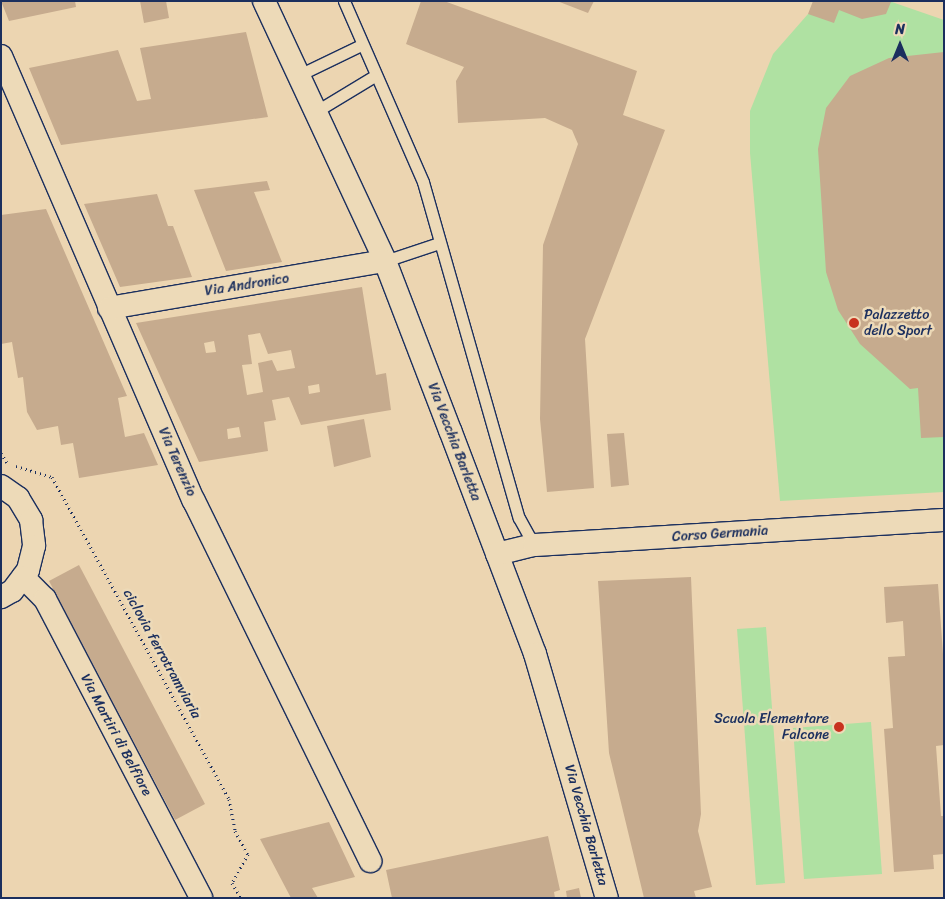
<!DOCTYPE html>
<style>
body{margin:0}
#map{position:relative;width:945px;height:899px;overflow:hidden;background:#ecd5b1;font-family:Sriracha,sans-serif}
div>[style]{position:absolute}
.green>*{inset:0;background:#afe1a2}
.building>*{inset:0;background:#c6ab8e}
.path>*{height:3px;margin-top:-1.5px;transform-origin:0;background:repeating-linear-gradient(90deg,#1b2f5e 0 1px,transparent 0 5px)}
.roads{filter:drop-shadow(1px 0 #1b2f5e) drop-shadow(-1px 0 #1b2f5e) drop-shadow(0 1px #1b2f5e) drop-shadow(0 -1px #1b2f5e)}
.lane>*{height:11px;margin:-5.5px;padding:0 5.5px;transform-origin:5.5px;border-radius:5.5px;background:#eddab8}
.street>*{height:22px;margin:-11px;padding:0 11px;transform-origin:11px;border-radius:11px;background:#eddab8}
.dots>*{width:14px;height:14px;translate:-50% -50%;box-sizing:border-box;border:2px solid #eddab8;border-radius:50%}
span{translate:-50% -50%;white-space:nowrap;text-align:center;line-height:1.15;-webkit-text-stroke:5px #eddab8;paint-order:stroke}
.street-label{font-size:14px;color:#1b2f5e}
.poi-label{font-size:14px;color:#1b2f5e}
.left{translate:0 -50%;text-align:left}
.right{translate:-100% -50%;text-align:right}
.frame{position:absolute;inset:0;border:2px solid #1b2f5e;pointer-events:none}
.north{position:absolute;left:875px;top:20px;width:50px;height:50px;-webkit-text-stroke:4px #eddab8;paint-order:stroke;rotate:0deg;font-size:14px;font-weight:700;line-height:20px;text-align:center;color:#1b2f5e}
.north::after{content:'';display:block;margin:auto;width:18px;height:22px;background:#1b2f5e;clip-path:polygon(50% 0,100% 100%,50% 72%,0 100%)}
</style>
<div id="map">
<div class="green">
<div style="clip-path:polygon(889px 1px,944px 20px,944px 492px,780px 501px,750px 153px,750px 111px,773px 54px,808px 14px)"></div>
<div style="clip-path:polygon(766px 627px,785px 883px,756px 885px,737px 629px)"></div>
<div style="clip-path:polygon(871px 722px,882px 874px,804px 879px,793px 728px)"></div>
</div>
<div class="building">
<div style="clip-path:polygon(1px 1px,75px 1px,76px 7px,9px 21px)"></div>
<div style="clip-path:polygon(140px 1px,166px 1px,169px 18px,144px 23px)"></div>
<div style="clip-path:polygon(421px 1px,444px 1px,637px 71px,623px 115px,665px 130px,585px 339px,594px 488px,547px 492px,540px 419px,543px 245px,578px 144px,572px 130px,545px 118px,458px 123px,456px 81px,464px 67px,406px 44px)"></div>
<div style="clip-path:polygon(557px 1px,594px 1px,588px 13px)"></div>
<div style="clip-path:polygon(813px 1px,889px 1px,891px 2px,886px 14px,862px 19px,839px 10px,834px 23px,808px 14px)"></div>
<div style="clip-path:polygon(246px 32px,268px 117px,61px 145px,29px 68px,118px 50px,137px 101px,151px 99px,140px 48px)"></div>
<div style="clip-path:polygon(944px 52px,944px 437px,921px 438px,918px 388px,910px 389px,860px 344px,838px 310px,826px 272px,818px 149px,826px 108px,850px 76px,889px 58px)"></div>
<div style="clip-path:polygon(267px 181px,270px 190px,254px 192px,282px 262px,226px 271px,194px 190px)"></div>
<div style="clip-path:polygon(157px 194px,168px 226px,173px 226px,192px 277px,120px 287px,84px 204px)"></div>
<div style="clip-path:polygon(46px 209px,127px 396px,118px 398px,125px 437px,144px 433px,158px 465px,79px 478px,73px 443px,61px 445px,58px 426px,37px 430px,27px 412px,23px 377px,18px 378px,12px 342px,1px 344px,1px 215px)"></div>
<div style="clip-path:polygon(evenodd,362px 287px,376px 375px,386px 373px,391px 410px,301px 425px,289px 397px,272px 400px,276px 420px,264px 422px,268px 451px,199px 462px,136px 323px,362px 287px,260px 333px,268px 354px,291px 350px,295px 368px,277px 371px,272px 360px,258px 363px,263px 392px,247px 395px,242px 365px,252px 364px,248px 335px,260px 333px,362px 287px,214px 341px,216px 352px,206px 353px,204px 343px,214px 341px,362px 287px,319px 384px,320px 392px,309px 394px,308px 386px,319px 384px,362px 287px,239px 427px,241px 437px,228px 439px,227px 429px,239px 427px)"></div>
<div style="clip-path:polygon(364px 419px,371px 457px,334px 467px,327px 426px)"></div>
<div style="clip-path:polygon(624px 433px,629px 485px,611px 487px,607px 434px)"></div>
<div style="clip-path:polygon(79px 565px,205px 804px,175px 820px,49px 581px)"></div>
<div style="clip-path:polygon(691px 577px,701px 814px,698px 831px,712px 887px,694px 891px,696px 898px,644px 898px,609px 753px,598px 581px)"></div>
<div style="clip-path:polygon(938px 584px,944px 668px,944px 745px,936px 746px,941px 816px,944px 816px,944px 854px,933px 855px,934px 869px,894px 872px,884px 729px,893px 728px,888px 657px,905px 656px,903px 621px,886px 623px,884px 587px)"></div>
<div style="clip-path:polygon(329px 822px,355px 877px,312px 888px,318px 898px,291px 898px,260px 839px)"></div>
<div style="clip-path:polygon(548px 836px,560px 890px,554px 892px,555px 898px,392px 898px,386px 870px)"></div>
<div style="clip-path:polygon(579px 888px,581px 898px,567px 898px,566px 891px)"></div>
</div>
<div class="path">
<div style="left:1px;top:453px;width:13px;rotate:58deg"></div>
<div style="left:16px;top:466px;width:38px;rotate:17deg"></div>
<div style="left:52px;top:477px;width:367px;rotate:61.2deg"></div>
<div style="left:229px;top:799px;width:33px;rotate:79deg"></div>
<div style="left:235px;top:831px;width:26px;rotate:61deg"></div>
<div style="left:248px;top:854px;width:33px;rotate:119deg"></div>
<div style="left:232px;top:883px;width:17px;rotate:59deg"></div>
</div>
<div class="roads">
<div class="lane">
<div style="left:344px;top:1px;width:197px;rotate:66.4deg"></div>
<div style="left:423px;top:182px;width:349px;rotate:74.1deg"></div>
<div style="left:519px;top:518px;width:31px;rotate:61deg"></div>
<div style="left:297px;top:76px;width:71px;rotate:-25.8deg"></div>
<div style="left:315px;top:112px;width:71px;rotate:-31.2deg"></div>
<div style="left:385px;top:261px;width:57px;rotate:-18.4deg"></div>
</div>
<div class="street">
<div style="left:264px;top:1px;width:287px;rotate:65deg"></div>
<div style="left:385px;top:261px;width:181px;rotate:69deg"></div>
<div style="left:450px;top:430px;width:240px;rotate:69.2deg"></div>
<div style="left:535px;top:654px;width:254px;rotate:73.6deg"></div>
<div style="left:1px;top:56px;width:485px;rotate:66.6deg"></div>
<div style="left:194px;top:501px;width:401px;rotate:63.9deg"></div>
<div style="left:109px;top:308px;width:280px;rotate:-9.7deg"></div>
<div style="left:1px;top:486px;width:21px;rotate:35deg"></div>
<div style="left:18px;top:498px;width:26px;rotate:59deg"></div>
<div style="left:31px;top:520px;width:26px;rotate:83deg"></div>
<div style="left:34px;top:546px;width:25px;rotate:104deg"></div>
<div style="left:28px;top:570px;width:26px;rotate:127deg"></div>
<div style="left:12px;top:591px;width:13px;rotate:151deg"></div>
<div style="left:497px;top:554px;width:38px;rotate:-14deg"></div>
<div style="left:534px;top:545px;width:411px;rotate:-3.5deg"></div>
<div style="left:23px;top:577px;width:31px;rotate:45deg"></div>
<div style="left:45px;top:599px;width:337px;rotate:62.4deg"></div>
</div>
</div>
<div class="dots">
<div style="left:854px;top:323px;background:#c8321e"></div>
<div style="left:839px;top:727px;background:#c8321e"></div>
</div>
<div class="street-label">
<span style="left:247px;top:285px;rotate:-9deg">Via Andronico</span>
<span style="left:454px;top:442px;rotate:69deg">Via Vecchia Barletta</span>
<span style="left:177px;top:462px;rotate:66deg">Via Terenzio</span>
<span style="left:720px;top:534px;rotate:-4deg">Corso Germania</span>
<span style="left:162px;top:654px;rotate:61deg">ciclovia ferrotramviaria</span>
<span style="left:116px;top:735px;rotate:62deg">Via Martiri di Belfiore</span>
<span style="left:586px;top:825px;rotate:74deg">Via Vecchia Barletta</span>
</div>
<div class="poi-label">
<span class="left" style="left:864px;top:323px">Palazzetto<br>dello Sport</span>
<span class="right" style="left:829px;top:727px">Scuola Elementare<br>Falcone</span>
</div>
<div class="frame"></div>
<div class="north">N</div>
</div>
